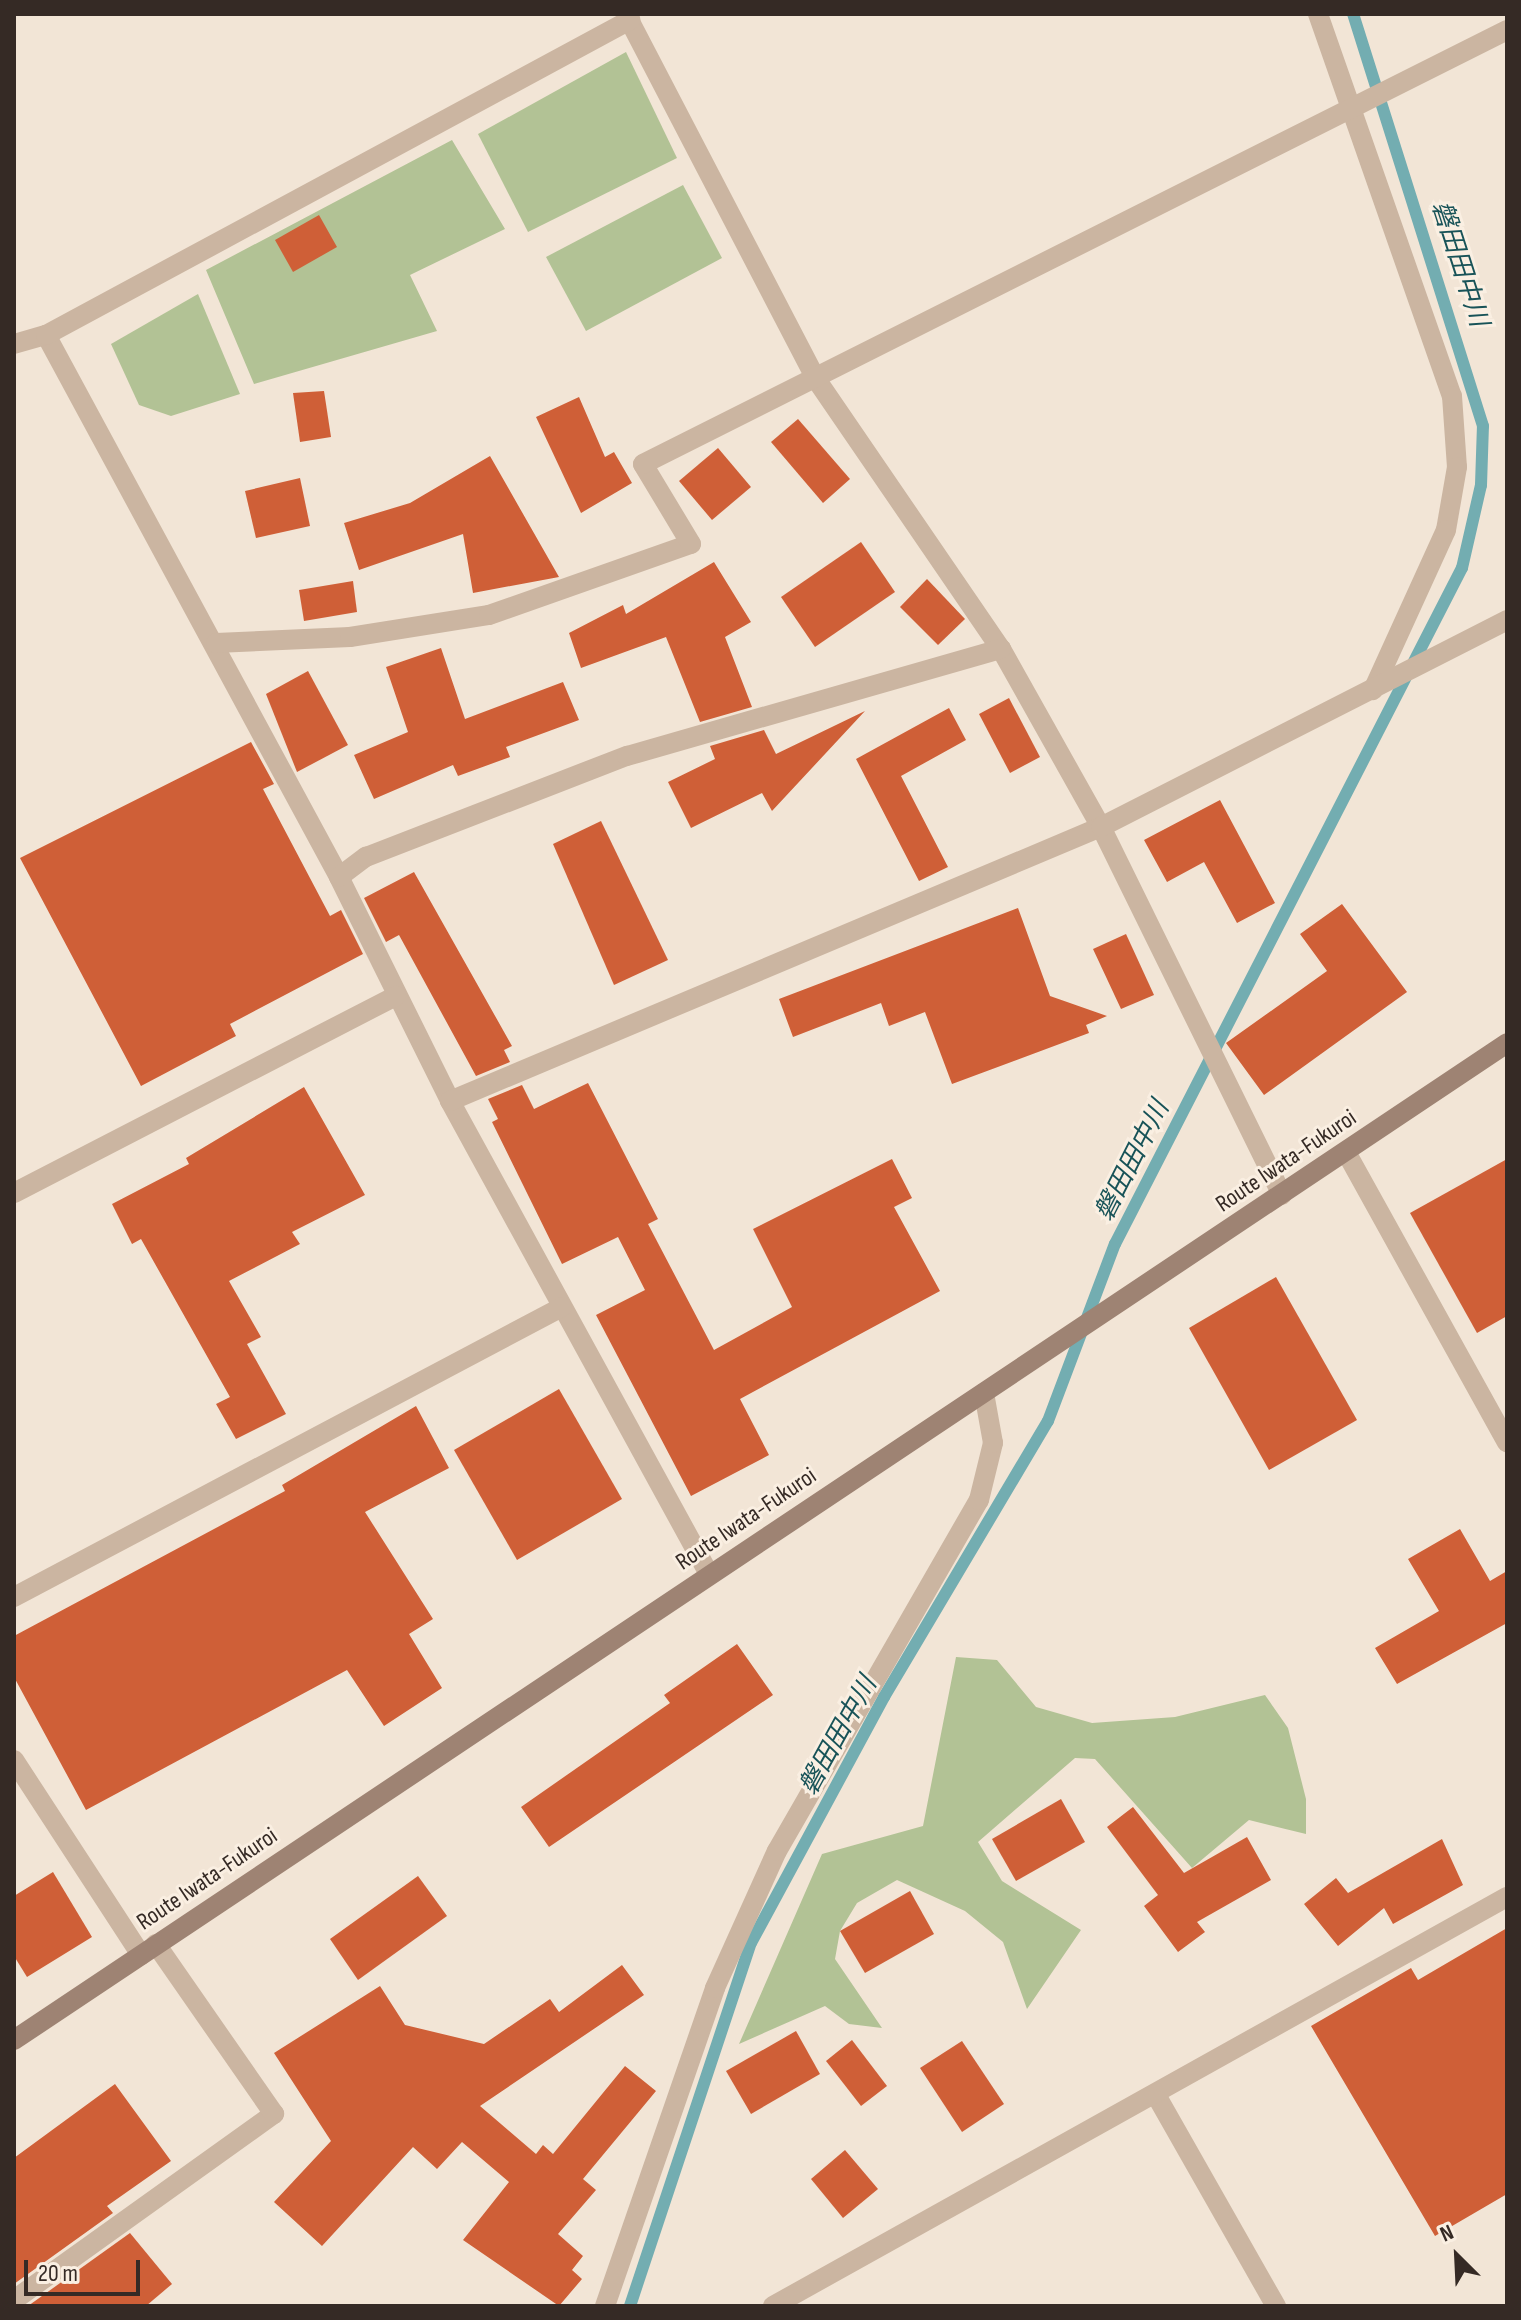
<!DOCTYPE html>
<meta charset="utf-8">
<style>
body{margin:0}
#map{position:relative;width:1521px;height:2320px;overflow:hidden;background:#f2e5d6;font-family:"Sofia Sans Condensed","Noto Sans JP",sans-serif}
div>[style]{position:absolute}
.green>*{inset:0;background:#b2c295}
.stream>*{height:12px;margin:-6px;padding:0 6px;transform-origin:6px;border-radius:6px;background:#73adb1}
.building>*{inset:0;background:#cf5f37}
.street>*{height:20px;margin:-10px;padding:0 10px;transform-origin:10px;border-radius:10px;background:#cbb5a1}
.secondary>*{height:20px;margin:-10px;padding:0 10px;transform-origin:10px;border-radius:10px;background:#9e8373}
span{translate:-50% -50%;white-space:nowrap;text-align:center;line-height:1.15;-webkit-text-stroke:6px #faefe2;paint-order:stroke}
.street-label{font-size:24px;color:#352a25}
.water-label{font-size:26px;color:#185358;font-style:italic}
.frame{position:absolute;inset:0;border:16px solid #352a25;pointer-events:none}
.north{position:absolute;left:1417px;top:2216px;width:80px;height:80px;-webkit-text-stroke:6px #faefe2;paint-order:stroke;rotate:336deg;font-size:22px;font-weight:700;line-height:32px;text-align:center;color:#352a25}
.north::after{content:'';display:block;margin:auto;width:28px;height:36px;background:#352a25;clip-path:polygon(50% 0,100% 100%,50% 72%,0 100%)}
.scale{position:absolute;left:24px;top:2260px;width:116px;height:36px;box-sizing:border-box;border:4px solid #352a25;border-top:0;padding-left:10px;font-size:24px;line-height:28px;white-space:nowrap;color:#352a25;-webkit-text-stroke:6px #faefe2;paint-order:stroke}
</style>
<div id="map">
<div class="green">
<div style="clip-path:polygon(626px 52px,677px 158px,528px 232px,478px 134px)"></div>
<div style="clip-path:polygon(452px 140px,505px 229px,410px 275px,437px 331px,254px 384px,206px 270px)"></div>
<div style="clip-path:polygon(683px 185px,722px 258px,586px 331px,546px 257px)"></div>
<div style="clip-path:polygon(198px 294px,240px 394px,171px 416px,139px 405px,111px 344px)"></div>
<div style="clip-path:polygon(956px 1657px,997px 1660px,1036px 1707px,1092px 1723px,1175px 1717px,1265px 1695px,1288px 1728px,1306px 1799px,1306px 1834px,1249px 1820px,1192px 1868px,1095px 1759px,1075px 1758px,978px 1842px,1002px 1881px,1081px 1930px,1027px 2009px,1003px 1942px,965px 1911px,897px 1880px,857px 1903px,840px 1931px,835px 1959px,882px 2028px,849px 2024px,825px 2006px,739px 2044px,822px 1854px,923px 1826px)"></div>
</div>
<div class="stream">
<div style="left:630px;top:2306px;width:383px;rotate:-71.6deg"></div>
<div style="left:751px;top:1943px;width:280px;rotate:-61.6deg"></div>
<div style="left:884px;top:1697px;width:321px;rotate:-59.3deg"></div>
<div style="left:1048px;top:1421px;width:189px;rotate:-69.3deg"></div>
<div style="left:1115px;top:1244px;width:760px;rotate:-62.83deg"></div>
<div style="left:1462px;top:568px;width:85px;rotate:-77.1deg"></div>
<div style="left:1481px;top:485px;width:59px;rotate:-88.1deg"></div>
<div style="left:1483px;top:426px;width:432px;rotate:-107.5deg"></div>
</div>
<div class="building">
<div style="clip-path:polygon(319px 215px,337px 247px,293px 272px,275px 240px)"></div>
<div style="clip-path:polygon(324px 391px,331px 437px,300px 442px,293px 393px)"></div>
<div style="clip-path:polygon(579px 397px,605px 457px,614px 452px,632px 483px,581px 513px,536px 417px)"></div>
<div style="clip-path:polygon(798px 419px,850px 479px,823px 503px,771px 442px)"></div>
<div style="clip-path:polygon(718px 448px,751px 487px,712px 520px,679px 481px)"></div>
<div style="clip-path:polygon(490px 456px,559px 577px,473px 593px,463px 534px,359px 570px,344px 523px,410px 503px)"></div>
<div style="clip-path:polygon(300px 478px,310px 526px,256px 538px,245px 491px)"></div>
<div style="clip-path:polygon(861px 542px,895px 592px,815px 647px,781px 597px)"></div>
<div style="clip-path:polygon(714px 562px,751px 622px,725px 637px,752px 707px,700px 722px,666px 637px,581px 668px,569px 633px,623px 605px,626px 614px)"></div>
<div style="clip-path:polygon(927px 579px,965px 619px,938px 645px,900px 607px)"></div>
<div style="clip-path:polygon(353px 581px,357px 612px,304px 621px,299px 590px)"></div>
<div style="clip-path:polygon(441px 648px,465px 719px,563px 682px,579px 720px,506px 747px,510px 757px,458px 776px,453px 765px,374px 799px,354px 755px,408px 732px,386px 667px)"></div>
<div style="clip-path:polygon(308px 671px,348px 745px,297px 772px,266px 694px)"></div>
<div style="clip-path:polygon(1009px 698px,1040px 757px,1010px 773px,979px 714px)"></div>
<div style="clip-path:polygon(949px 708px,966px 740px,901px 776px,948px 867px,919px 881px,856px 759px)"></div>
<div style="clip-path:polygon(865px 711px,772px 811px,762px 793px,691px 828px,668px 782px,715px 759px,710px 746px,764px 730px,776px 754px)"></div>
<div style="clip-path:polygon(251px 742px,274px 784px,263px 789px,330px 916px,341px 910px,363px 954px,230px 1024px,236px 1036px,141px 1086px,20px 858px)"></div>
<div style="clip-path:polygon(1220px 800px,1275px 903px,1237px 923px,1204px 862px,1167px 882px,1144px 840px)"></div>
<div style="clip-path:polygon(601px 821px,668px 960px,614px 985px,553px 844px)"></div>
<div style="clip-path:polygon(414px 872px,512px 1046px,504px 1050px,510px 1062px,476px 1076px,399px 935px,386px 942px,364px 898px)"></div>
<div style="clip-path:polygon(1342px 904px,1407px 992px,1264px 1095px,1226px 1043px,1327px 971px,1300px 934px)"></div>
<div style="clip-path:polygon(1018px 908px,1050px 996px,1107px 1016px,1086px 1025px,1089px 1033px,952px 1084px,925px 1012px,889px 1026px,881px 1003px,793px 1037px,779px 999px)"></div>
<div style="clip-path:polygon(1126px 934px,1154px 995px,1121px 1009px,1093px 949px)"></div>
<div style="clip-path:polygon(588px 1083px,658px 1219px,648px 1224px,714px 1350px,792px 1307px,753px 1229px,892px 1159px,912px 1198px,894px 1207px,940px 1291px,740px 1399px,769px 1455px,691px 1496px,596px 1315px,645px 1290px,618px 1237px,562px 1264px,492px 1122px,498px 1119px,488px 1099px,522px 1085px,534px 1109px)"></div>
<div style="clip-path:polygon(304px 1087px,365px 1195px,292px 1232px,300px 1244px,229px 1281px,261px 1337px,247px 1344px,286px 1414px,236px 1439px,216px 1404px,230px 1397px,141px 1239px,132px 1244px,112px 1204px,189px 1164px,186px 1158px)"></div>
<div style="clip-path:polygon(1507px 1159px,1507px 1316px,1477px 1333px,1410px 1213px)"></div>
<div style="clip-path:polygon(1276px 1277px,1357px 1420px,1269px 1470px,1189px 1328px)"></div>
<div style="clip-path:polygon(559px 1389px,622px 1499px,517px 1560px,454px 1450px)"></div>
<div style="clip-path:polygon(416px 1406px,449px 1468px,365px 1512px,433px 1619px,409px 1634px,442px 1688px,384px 1726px,347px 1670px,86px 1810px,14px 1677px,14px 1636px,285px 1491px,282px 1485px)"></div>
<div style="clip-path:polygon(1460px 1529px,1490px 1581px,1507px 1571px,1507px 1623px,1397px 1684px,1375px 1648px,1439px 1611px,1408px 1559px)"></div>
<div style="clip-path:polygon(737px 1644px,773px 1695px,549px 1847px,521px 1807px,670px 1703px,664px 1695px)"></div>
<div style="clip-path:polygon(1061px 1799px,1085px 1842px,1016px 1881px,992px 1839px)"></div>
<div style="clip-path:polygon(1133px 1807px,1184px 1873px,1247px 1837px,1271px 1880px,1197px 1922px,1205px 1932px,1178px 1952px,1144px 1906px,1158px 1895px,1107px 1827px)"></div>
<div style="clip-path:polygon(1442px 1839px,1463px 1885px,1393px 1924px,1384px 1908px,1338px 1946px,1304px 1904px,1336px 1878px,1348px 1893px)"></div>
<div style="clip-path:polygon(53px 1872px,92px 1937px,27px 1977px,14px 1956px,14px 1896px)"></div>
<div style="clip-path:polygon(418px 1876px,447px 1916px,358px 1980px,330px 1939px)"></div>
<div style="clip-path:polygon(910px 1891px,934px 1934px,865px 1973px,840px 1931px)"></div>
<div style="clip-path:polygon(1507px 1928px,1507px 2194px,1435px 2236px,1311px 2026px,1411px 1968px,1418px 1980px)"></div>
<div style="clip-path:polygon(622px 1965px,644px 1995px,480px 2106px,536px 2154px,543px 2145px,553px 2154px,625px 2066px,656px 2091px,583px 2179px,596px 2190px,558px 2234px,583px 2256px,572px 2270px,582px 2279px,559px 2306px,463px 2240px,509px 2182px,462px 2142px,437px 2169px,413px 2147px,322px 2246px,274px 2202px,331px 2141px,274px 2053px,380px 1986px,405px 2025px,484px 2044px,550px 1999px,559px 2012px)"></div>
<div style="clip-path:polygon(796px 2031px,820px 2074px,751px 2114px,726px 2071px)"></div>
<div style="clip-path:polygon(852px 2040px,887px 2086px,861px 2106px,826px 2061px)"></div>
<div style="clip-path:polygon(962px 2041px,1004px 2104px,962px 2132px,920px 2068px)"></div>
<div style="clip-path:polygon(115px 2084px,171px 2161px,107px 2206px,113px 2213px,14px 2284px,14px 2158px)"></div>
<div style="clip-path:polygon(845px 2150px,878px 2189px,843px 2218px,811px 2179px)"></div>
<div style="clip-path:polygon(130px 2233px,172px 2284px,146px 2306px,28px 2306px)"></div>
</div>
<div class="street">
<div style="left:626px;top:14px;width:411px;rotate:62.5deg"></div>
<div style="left:816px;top:379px;width:327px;rotate:55.6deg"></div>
<div style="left:1001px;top:649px;width:204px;rotate:60.7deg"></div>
<div style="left:1101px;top:827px;width:410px;rotate:63.8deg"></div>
<div style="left:1318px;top:14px;width:405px;rotate:70.7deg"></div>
<div style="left:1452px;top:396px;width:71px;rotate:86deg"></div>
<div style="left:1457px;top:467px;width:64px;rotate:99.9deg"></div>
<div style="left:1446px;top:530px;width:176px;rotate:114.5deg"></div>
<div style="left:46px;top:335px;width:616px;rotate:61.6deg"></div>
<div style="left:339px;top:877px;width:250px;rotate:63.6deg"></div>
<div style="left:450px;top:1101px;width:539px;rotate:61.3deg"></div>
<div style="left:14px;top:344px;width:33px;rotate:-16deg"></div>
<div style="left:46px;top:335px;width:664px;rotate:-28.34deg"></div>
<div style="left:216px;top:643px;width:134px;rotate:-2.6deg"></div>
<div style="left:350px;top:637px;width:141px;rotate:-9deg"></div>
<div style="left:489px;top:615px;width:214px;rotate:-19.4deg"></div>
<div style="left:691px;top:544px;width:93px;rotate:-121deg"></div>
<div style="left:643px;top:464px;width:967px;rotate:-26.67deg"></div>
<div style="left:339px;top:877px;width:34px;rotate:-37deg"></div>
<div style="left:366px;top:857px;width:280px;rotate:-21.2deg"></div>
<div style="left:627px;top:756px;width:389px;rotate:-16deg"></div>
<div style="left:450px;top:1101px;width:706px;rotate:-22.83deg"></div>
<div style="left:1101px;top:827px;width:456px;rotate:-27deg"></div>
<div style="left:1346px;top:1152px;width:332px;rotate:61deg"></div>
<div style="left:14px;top:1193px;width:430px;rotate:-27.3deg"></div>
<div style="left:14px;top:1597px;width:620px;rotate:-27.89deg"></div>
<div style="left:14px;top:1760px;width:233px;rotate:56.9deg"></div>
<div style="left:1156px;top:2095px;width:243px;rotate:60.4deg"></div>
<div style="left:14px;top:2300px;width:320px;rotate:-35.6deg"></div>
<div style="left:274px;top:2114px;width:207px;rotate:-124.8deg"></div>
<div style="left:605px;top:2306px;width:336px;rotate:-70.9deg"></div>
<div style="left:715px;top:1988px;width:150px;rotate:-65.7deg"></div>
<div style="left:777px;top:1851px;width:405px;rotate:-60.1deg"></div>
<div style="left:979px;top:1500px;width:59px;rotate:-76.2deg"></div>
<div style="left:993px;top:1443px;width:51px;rotate:-100.2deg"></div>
<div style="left:773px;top:2306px;width:840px;rotate:-29.13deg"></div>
</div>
<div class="secondary">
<div style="left:14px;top:2040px;width:1795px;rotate:-33.73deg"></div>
</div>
<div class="street-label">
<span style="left:1286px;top:1161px;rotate:-34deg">Route Iwata-Fukuroi</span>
<span style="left:746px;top:1519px;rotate:-34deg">Route Iwata-Fukuroi</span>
<span style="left:207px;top:1879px;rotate:-34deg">Route Iwata-Fukuroi</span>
</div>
<div class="water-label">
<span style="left:1459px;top:264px;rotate:72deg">磐田田中川</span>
<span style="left:1133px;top:1161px;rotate:-63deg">磐田田中川</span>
<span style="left:839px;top:1736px;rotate:-61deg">磐田田中川</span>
</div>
<div class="frame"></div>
<div class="north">N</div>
<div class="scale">20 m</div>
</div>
